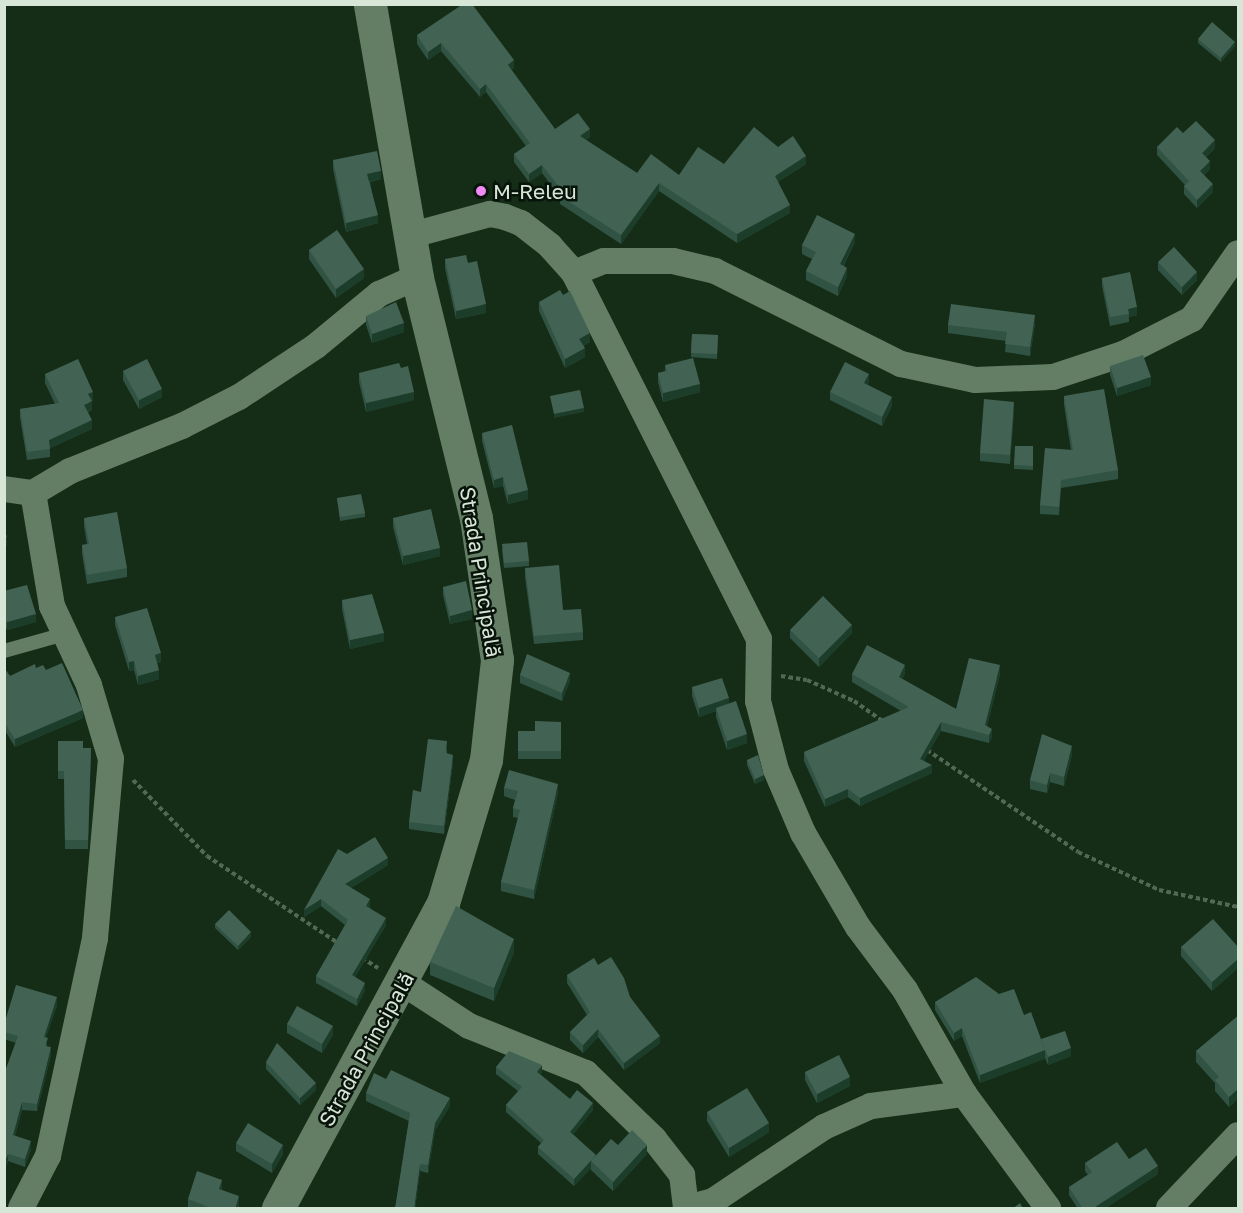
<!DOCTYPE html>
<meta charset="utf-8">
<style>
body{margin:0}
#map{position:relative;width:1243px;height:1213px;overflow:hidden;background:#152d17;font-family:"Golos Text",sans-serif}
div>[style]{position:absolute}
.path>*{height:4px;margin-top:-2px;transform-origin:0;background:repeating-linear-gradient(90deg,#526754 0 4.5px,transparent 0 7.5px)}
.lane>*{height:14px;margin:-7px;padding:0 7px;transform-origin:7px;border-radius:7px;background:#637e64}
.street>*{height:26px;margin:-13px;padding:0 13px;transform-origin:13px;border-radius:13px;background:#637e64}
.secondary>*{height:33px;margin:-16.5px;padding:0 16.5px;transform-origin:16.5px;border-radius:16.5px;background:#637e64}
.wall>*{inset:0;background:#305344}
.shaded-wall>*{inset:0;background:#1d3d2b}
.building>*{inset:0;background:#426354}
.dots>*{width:16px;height:16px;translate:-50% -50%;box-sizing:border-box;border:3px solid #081309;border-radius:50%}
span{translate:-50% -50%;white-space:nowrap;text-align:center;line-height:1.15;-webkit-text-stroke:5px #081309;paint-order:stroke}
.poi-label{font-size:21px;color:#d7e6d7}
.left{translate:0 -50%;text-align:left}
.street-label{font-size:21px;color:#d7e6d7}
.frame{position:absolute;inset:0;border:6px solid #d7e6d7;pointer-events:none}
</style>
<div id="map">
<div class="path">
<div style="left:781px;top:676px;width:26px;rotate:9deg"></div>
<div style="left:807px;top:680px;width:51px;rotate:24.1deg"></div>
<div style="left:854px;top:701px;width:35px;rotate:35deg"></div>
<div style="left:927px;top:750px;width:182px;rotate:34deg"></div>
<div style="left:1078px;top:852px;width:89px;rotate:25.1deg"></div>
<div style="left:1159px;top:890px;width:81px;rotate:12.1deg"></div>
<div style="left:133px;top:780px;width:106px;rotate:45.8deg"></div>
<div style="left:207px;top:856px;width:157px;rotate:33.6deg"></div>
<div style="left:362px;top:958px;width:19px;rotate:32deg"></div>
</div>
<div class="lane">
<div style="left:4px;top:651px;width:63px;rotate:-15.6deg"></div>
</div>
<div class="street">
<div style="left:412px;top:235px;width:81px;rotate:-15.1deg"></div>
<div style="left:490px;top:214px;width:15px;rotate:11deg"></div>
<div style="left:505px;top:217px;width:17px;rotate:21deg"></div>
<div style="left:521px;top:223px;width:37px;rotate:38deg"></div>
<div style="left:550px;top:246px;width:36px;rotate:48deg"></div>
<div style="left:574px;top:273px;width:410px;rotate:63.2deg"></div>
<div style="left:759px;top:639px;width:62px;rotate:90.9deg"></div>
<div style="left:758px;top:701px;width:71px;rotate:75.4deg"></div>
<div style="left:776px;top:770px;width:69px;rotate:66.8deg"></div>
<div style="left:803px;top:833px;width:109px;rotate:59.7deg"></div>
<div style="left:858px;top:927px;width:79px;rotate:53.3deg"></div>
<div style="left:905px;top:990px;width:120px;rotate:60.4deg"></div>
<div style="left:964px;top:1094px;width:142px;rotate:53.6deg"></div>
<div style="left:574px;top:273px;width:32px;rotate:-22deg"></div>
<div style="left:604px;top:261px;width:69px"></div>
<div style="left:673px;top:261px;width:43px;rotate:13.4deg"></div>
<div style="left:715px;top:271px;width:208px;rotate:26.6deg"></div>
<div style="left:901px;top:364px;width:76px;rotate:12.2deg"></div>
<div style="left:975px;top:380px;width:78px;rotate:-2.2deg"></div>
<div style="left:1053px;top:377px;width:74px;rotate:-18.2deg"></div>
<div style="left:1123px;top:354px;width:77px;rotate:-26.9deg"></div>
<div style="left:1192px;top:319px;width:80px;rotate:-55.1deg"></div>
<div style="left:4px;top:489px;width:29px;rotate:8deg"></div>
<div style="left:33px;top:493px;width:43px;rotate:-30.7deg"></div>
<div style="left:70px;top:471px;width:121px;rotate:-21.9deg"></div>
<div style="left:182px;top:426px;width:64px;rotate:-27deg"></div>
<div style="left:239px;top:397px;width:92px;rotate:-33.5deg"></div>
<div style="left:316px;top:346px;width:82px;rotate:-39.5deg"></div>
<div style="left:379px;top:294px;width:42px;rotate:-24.1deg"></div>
<div style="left:403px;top:983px;width:79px;rotate:33.1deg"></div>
<div style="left:469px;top:1026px;width:126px;rotate:21.9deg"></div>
<div style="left:586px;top:1073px;width:95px;rotate:44.1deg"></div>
<div style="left:654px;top:1139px;width:46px;rotate:52.1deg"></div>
<div style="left:682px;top:1175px;width:33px;rotate:83deg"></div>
<div style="left:21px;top:1208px;width:59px;rotate:-62.6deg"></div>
<div style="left:48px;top:1156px;width:223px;rotate:-77.8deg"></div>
<div style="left:95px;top:938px;width:180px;rotate:-84.9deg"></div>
<div style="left:111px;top:759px;width:77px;rotate:-106.6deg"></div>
<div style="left:89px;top:685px;width:87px;rotate:-115.1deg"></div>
<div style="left:52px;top:606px;width:115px;rotate:-99.5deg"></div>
<div style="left:687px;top:1208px;width:27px;rotate:-15deg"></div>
<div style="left:713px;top:1201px;width:133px;rotate:-33.7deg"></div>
<div style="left:824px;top:1127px;width:51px;rotate:-24.1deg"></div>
<div style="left:871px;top:1106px;width:94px;rotate:-7.4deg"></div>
<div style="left:1169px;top:1208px;width:100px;rotate:-46.6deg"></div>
</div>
<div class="secondary">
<div style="left:278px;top:1208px;width:347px;rotate:-61.6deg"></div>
<div style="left:443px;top:903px;width:149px;rotate:-73.3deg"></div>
<div style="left:486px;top:760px;width:101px;rotate:-83.7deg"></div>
<div style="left:497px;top:660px;width:144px;rotate:-98.4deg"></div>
<div style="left:476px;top:518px;width:248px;rotate:-103.8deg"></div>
<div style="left:417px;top:277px;width:277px;rotate:-99.8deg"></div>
</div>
<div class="wall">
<div style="clip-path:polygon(417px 35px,514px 68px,511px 70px,555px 129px,590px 137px,586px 140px,637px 173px,679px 175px,724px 164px,778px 147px,806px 164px,778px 182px,790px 213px,737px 243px,659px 191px,621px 244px,560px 204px,560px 197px,542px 173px,529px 182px,514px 162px,514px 154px,526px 146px,486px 92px,480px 97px,441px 51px,428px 60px,417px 44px)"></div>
<div style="clip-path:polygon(1198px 39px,1235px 46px,1221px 62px,1198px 43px)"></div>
<div style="clip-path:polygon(1183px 133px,1215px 148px,1206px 157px,1210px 169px,1204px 175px,1213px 192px,1197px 208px,1184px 194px,1184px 186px,1185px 185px,1157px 155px,1157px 147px)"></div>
<div style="clip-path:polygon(333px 160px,381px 179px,370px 182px,378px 223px,346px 232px,333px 169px)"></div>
<div style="clip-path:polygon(855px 242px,844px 265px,847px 276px,838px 296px,806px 280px,806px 271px,812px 259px,802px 254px,802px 245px)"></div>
<div style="clip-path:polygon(309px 250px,364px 278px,336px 298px,309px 259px)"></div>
<div style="clip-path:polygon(445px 259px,468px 263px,486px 313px,456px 319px,445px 268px)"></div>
<div style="clip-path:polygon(1158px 262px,1197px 280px,1182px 295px,1158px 270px)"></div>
<div style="clip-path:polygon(1102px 278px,1137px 315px,1129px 317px,1129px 322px,1110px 326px,1102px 286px)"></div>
<div style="clip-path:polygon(539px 302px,590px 342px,583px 346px,585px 357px,565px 368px,539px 311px)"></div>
<div style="clip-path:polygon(366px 316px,404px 332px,372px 343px,366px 325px)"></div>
<div style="clip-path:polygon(1035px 324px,1030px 356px,1005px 352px,1006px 341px,948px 333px,948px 325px)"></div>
<div style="clip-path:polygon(692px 334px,718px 335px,717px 359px,691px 357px)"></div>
<div style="clip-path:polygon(665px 365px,700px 392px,663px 402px,658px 382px,658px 373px,665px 371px)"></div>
<div style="clip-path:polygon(1110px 366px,1151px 385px,1117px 396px,1110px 375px)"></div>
<div style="clip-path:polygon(123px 371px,162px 397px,139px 409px,123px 380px)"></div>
<div style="clip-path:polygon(359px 373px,414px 400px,366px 412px,359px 382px)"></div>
<div style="clip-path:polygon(45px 374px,93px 401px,92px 401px,92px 410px,88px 412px,92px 429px,50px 448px,50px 457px,27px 460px,20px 418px,20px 409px,55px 404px,45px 383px)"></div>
<div style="clip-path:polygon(869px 382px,867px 384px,892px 406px,882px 426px,830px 400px,830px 392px)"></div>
<div style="clip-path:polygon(1064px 396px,1118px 470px,1118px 479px,1061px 488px,1059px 515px,1040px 514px,1040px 505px,1071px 450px,1064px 405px)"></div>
<div style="clip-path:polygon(1014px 410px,1010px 464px,980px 461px,980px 453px)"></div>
<div style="clip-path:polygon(482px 433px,528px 499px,508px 504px,503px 486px,494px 488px,482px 441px)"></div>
<div style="clip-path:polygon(1033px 446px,1033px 470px,1014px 469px,1014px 465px)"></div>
<div style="clip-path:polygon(337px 498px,365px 513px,365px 517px,340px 521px)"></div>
<div style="clip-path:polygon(84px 518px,127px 568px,127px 577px,87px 584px,82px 554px,82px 545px,87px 544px,84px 526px)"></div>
<div style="clip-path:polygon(393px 518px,440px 556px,403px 565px,393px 527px)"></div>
<div style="clip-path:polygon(502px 549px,529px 561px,529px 566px,504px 568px)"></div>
<div style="clip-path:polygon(525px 568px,583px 632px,583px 640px,534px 644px,525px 577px)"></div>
<div style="clip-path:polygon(443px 587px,472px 619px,450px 624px,443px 595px)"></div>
<div style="clip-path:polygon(4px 591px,36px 622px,7px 630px,4px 622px)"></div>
<div style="clip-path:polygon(342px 600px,384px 641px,350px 649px,342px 609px)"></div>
<div style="clip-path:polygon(115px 617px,161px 662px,157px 663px,159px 679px,138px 685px,134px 670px,129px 671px,115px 625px)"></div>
<div style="clip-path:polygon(790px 630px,852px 633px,819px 667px,790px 638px)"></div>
<div style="clip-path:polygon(36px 668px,46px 670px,83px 718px,15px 747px,4px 729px,4px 669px,10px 676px)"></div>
<div style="clip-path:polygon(905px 673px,902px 679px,956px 709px,1000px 674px,987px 726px,992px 737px,989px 743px,941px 731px,924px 760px,932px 773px,860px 806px,848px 797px,825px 807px,804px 761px,804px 752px,901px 711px,852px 682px,852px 674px)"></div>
<div style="clip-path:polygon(520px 675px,570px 681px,562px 701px,520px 683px)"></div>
<div style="clip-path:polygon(692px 687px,729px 703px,747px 743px,727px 750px,716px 717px,716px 711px,699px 717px,692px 696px)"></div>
<div style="clip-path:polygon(561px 722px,561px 759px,518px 759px,518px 731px,535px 731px)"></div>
<div style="clip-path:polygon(58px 741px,83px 748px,91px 748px,88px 849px,65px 849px,64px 779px,58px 779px)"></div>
<div style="clip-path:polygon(447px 749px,447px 753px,453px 763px,444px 834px,409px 829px,409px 822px,421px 792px)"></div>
<div style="clip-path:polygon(1072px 755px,1064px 786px,1050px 782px,1047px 793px,1030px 789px,1030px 780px)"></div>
<div style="clip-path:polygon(747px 760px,764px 780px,755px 784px,747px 765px)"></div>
<div style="clip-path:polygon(504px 788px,558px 793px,534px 899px,501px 891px,501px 882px,518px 818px,513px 817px,513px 808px,515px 800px,504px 796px)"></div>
<div style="clip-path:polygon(347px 854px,388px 865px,351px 888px,370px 907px,370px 908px,386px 925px,355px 977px,365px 990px,357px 1006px,316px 983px,316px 976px,345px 925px,321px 906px,304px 917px)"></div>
<div style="clip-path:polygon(215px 924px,251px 937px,238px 950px,215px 928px)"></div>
<div style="clip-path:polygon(1181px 947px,1239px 948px,1239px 967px,1212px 991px,1181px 956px)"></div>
<div style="clip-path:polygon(514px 952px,494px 1001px,430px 975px,430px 962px)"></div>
<div style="clip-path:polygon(598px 965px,630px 997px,660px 1043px,624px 1070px,598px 1037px,583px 1053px,570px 1040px,570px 1032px,587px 1015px,567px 983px,567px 975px)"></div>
<div style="clip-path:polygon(935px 1002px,1024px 1015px,1041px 1040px,1071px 1056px,1048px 1065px,1045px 1058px,980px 1083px,962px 1036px,954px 1041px,935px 1010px)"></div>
<div style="clip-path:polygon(57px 1005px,46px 1037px,47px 1046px,51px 1055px,37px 1111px,22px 1110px,15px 1136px,31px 1149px,25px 1167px,8px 1161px,4px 1172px,16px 1043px,4px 1039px,4px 1025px)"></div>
<div style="clip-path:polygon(1239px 1015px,1239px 1098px,1229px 1107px,1215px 1091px,1215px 1083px,1196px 1062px,1196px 1051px)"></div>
<div style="clip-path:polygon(287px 1024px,333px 1035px,322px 1053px,287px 1033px)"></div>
<div style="clip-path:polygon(266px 1062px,316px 1090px,300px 1105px,266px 1069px)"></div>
<div style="clip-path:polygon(496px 1067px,542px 1072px,540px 1074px,570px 1099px,593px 1110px,573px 1134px,596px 1156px,618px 1145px,647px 1154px,613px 1191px,591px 1170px,591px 1168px,574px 1186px,538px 1154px,538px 1147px,541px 1143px,506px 1112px,506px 1105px,518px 1091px,496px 1074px)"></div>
<div style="clip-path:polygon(805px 1072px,850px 1086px,817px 1103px,805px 1080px)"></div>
<div style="clip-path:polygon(366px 1093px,450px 1106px,435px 1130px,428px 1173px,420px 1171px,415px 1209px,395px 1209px,409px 1121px,366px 1101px)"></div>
<div style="clip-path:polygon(707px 1112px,769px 1132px,729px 1157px,707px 1121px)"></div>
<div style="clip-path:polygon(236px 1143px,283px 1154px,272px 1173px,236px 1151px)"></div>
<div style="clip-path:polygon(1129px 1159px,1158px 1174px,1104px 1209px,1078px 1209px,1069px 1195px,1069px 1187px,1088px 1175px,1085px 1171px,1085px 1163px)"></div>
<div style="clip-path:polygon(222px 1188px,222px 1190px,239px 1205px,238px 1209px,188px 1208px,188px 1199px)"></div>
</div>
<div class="shaded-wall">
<div style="clip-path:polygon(1235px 42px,1235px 46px,1221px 62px,1221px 58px)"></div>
<div style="clip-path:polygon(441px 43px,441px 51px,428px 60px,428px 52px)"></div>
<div style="clip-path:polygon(514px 60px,514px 68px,508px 73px,508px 65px)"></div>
<div style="clip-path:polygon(486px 84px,486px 92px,480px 97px,480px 89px)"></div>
<div style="clip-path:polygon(590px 129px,590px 137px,580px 144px,580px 136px)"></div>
<div style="clip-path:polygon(1215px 140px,1215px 148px,1202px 161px,1202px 153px)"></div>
<div style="clip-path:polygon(806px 156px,806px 164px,775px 184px,775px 176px)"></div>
<div style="clip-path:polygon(1210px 161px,1210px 169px,1200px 179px,1200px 171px)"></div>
<div style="clip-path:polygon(542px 165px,542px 173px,529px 182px,529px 174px)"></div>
<div style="clip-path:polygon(381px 171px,381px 179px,367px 182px,367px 174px)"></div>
<div style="clip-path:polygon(659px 183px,659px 191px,621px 244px,621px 235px)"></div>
<div style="clip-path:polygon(1213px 184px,1213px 192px,1197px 208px,1197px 200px)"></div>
<div style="clip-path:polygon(790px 205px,790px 213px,737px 243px,737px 234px)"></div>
<div style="clip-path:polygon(378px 215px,378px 223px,346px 232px,346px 223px)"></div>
<div style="clip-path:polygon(855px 234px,855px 242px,840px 272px,840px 264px)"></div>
<div style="clip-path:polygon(847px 268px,847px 276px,838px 296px,838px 287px)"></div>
<div style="clip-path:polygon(364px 269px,364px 278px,336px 298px,336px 289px)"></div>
<div style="clip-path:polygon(1197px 272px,1197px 280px,1182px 295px,1182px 287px)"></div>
<div style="clip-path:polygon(486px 304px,486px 313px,456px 319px,456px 311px)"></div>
<div style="clip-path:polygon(1137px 307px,1137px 315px,1129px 317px,1128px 309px)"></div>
<div style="clip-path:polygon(1035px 315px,1035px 324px,1030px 356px,1030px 347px)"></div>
<div style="clip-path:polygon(404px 323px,404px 332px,372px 343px,372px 334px)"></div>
<div style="clip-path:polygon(590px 333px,590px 342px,579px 348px,579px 339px)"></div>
<div style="clip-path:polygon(585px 348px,585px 357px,565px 368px,565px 359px)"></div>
<div style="clip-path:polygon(869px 374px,869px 382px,864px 391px,864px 383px)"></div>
<div style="clip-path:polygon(1151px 377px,1151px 385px,1117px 396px,1117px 388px)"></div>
<div style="clip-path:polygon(700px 384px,700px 392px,663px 402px,663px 393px)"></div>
<div style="clip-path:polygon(162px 389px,162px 397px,139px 409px,139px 400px)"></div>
<div style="clip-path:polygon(93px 392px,93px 401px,88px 403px,88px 394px)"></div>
<div style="clip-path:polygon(414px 392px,414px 400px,366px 412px,366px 403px)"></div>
<div style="clip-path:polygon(892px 397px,892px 406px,882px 426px,882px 417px)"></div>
<div style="clip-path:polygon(92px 401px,92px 410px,84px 413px,84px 405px)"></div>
<div style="clip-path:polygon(1014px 402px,1014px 410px,1010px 464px,1010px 455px)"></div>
<div style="clip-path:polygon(584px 408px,584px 412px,554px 418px,554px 414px)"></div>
<div style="clip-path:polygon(92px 420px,92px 429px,49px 448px,49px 440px)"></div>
<div style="clip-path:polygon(503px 477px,503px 486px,494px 488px,494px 480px)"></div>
<div style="clip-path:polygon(528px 490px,528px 499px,508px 504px,508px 495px)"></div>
<div style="clip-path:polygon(7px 537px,7px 546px,4px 547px,4px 538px)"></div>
<div style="clip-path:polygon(440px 548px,440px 556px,403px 565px,403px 556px)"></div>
<div style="clip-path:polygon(472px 610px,472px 619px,450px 624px,450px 616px)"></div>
<div style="clip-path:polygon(36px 614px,36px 622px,7px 630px,7px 622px)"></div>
<div style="clip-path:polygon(852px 625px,852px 633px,819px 667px,819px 658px)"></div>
<div style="clip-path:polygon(384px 633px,384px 641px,350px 649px,350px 640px)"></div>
<div style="clip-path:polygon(161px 653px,161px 662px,155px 663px,155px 655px)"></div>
<div style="clip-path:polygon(134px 661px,134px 670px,129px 671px,129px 662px)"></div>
<div style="clip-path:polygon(905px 665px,905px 673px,899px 685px,899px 677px)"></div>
<div style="clip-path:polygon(1000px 665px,1000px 674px,985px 733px,985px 725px)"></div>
<div style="clip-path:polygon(159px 670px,159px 679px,138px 685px,138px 676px)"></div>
<div style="clip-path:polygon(570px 673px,570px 681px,562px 701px,562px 693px)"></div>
<div style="clip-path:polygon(729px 698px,729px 707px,716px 708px,716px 711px,699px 717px,699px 708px)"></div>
<div style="clip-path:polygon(83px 710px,83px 718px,15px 747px,15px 739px)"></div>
<div style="clip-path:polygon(941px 722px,941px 731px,920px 767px,920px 759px)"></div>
<div style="clip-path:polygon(992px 729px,992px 737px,989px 743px,989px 735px)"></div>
<div style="clip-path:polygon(747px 734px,747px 743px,727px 750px,727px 741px)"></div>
<div style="clip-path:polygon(1072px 746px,1072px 755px,1064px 786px,1064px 777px)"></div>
<div style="clip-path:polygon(453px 755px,453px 763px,444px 834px,444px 826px)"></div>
<div style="clip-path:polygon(932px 765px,932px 773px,860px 806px,860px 798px)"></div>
<div style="clip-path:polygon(1050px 773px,1050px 782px,1047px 793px,1047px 785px)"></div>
<div style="clip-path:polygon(764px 775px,764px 780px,755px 784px,755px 779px)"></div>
<div style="clip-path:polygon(558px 784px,558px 793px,534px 899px,534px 890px)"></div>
<div style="clip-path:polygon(848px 789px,848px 797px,825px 807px,825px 799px)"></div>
<div style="clip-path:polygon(388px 858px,388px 865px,345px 892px,345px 884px)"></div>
<div style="clip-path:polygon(321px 899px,321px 906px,304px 917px,304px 910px)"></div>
<div style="clip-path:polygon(370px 899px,370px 907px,366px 914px,366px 906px)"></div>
<div style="clip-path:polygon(386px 918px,386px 925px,352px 983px,352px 975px)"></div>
<div style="clip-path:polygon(251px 932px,251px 937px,238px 950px,238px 946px)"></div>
<div style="clip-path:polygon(514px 939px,514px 952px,494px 1001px,494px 988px)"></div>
<div style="clip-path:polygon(1239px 958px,1239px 967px,1212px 991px,1212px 982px)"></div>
<div style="clip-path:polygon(365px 983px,365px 990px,357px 1006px,357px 999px)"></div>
<div style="clip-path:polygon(57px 997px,57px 1005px,44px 1044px,44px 1037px)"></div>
<div style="clip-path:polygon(333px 1026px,333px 1035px,322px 1053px,322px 1044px)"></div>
<div style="clip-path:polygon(962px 1028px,962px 1036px,954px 1041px,954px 1033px)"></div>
<div style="clip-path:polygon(598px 1029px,598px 1037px,583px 1053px,583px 1045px)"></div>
<div style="clip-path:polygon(660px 1036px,660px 1043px,624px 1070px,624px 1063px)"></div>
<div style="clip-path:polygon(51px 1047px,51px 1055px,37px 1111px,37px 1104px)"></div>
<div style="clip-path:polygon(1071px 1048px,1071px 1056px,1048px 1065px,1048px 1057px)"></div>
<div style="clip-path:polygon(1045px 1050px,1045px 1059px,980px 1083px,980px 1075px)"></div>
<div style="clip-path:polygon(542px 1065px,542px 1072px,537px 1079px,537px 1072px)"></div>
<div style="clip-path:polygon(850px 1077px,850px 1086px,817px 1103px,817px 1094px)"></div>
<div style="clip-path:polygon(316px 1083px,316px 1090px,300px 1105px,300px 1098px)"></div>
<div style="clip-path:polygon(1239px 1088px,1239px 1098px,1229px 1107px,1229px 1097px)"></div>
<div style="clip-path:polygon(450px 1098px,450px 1106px,435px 1130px,428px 1173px,428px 1165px,435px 1123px)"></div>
<div style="clip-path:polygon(22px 1102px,22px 1110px,13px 1143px,13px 1135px)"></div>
<div style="clip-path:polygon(593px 1103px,593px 1110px,570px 1139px,570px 1132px)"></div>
<div style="clip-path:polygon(769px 1123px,769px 1132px,729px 1157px,729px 1148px)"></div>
<div style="clip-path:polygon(31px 1141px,31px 1149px,25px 1167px,25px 1159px)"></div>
<div style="clip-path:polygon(283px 1145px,283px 1154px,272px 1173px,272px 1164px)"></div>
<div style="clip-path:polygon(647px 1145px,647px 1154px,613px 1191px,613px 1182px)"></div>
<div style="clip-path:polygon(8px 1154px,8px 1161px,4px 1172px,4px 1164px)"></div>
<div style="clip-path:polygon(596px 1155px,591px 1161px,591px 1168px,574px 1186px,574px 1179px)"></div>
<div style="clip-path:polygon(420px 1164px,420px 1171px,415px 1209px,414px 1209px)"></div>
<div style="clip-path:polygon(1158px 1166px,1158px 1174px,1104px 1209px,1092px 1209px)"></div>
<div style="clip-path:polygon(222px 1180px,222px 1188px,219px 1198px,219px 1189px)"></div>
<div style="clip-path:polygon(239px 1196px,239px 1205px,238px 1209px,235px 1209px)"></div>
</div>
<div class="building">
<div style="clip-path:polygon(463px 4px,472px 4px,514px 60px,508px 65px,555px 129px,578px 113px,590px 129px,580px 136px,637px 173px,651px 154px,679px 175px,698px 147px,724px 164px,754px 127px,778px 147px,793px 136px,806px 156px,775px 176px,790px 205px,737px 234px,659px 183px,621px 235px,560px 196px,563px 192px,542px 165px,529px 174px,514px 154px,530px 143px,486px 84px,480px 89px,441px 43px,428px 52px,417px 35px)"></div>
<div style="clip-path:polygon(1212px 22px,1235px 42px,1221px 58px,1198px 39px)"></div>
<div style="clip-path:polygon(1196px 121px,1215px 140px,1202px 153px,1210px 161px,1200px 171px,1213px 184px,1197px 200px,1184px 186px,1197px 174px,1189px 181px,1157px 147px,1177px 127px,1183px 133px)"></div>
<div style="clip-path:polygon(377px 151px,381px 171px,367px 174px,378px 215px,346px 223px,333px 160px)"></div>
<div style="clip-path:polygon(817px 215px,855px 234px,840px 264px,847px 268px,838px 287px,806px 271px,816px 252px,802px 245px)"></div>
<div style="clip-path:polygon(337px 230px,364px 269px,336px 289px,309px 250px)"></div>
<div style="clip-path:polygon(1174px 247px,1197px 272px,1182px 287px,1158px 262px)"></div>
<div style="clip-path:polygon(466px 255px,468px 263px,477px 261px,486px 304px,456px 311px,445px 259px)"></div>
<div style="clip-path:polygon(1130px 272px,1137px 307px,1128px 309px,1129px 314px,1110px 317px,1102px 278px)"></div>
<div style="clip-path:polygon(560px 290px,563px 295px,570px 291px,590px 333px,579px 339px,585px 348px,565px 359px,539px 302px)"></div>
<div style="clip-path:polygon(396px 302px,404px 323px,372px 334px,366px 316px)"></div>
<div style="clip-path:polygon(951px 304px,1035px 315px,1030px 347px,1005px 344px,1007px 332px,948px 325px)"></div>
<div style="clip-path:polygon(692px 334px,718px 335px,717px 354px,691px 353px)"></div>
<div style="clip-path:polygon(1143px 355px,1151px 377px,1117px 388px,1110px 366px)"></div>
<div style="clip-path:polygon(693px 358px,700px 384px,663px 393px,658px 373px,667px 371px,665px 365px)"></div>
<div style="clip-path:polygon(78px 359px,93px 392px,88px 394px,92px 401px,84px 405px,92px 420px,49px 440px,50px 449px,27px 452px,20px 409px,59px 403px,45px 374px)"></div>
<div style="clip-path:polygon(147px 359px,162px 389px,139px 400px,123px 371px)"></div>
<div style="clip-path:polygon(845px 362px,869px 374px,864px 383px,892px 397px,882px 417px,830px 392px)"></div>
<div style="clip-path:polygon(399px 363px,401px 368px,408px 366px,414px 392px,366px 403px,359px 373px)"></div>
<div style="clip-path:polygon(1104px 389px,1118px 470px,1061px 480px,1059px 507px,1040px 505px,1045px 448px,1073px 450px,1064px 396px)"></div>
<div style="clip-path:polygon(580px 390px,584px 408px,554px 414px,550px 396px)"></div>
<div style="clip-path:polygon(984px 399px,1014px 402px,1010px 455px,980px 453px)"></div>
<div style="clip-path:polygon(512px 425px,528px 490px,508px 495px,503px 477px,494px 480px,482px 433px)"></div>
<div style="clip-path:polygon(1015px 446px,1033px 446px,1033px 466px,1014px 465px)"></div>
<div style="clip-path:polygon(361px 494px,365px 513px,340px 517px,337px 498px)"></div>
<div style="clip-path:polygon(431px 509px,440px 548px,403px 556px,393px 518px)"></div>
<div style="clip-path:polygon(117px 512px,127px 568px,87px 575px,82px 545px,89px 544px,84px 518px)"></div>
<div style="clip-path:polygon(4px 529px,7px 537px,4px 538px)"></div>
<div style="clip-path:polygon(527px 542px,529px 561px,504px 563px,502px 544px)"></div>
<div style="clip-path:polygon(559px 565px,563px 610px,581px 609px,583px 632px,534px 636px,525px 568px)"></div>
<div style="clip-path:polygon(466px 581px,472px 610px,450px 616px,443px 587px)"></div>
<div style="clip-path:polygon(27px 585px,36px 614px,7px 622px,4px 613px,4px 591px)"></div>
<div style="clip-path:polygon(372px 594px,384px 633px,350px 640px,342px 600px)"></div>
<div style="clip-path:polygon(823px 596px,852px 625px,819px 658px,790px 630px)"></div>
<div style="clip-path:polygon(147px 608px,161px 653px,155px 655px,159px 670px,138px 676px,134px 661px,129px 662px,115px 617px)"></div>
<div style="clip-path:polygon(867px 645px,905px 665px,899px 677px,956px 709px,969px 658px,1000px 665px,985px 725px,992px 729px,989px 735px,941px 722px,920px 759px,932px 765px,860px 798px,848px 789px,825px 799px,804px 752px,909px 707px,852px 674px)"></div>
<div style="clip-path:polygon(527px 654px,570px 673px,562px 693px,520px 675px)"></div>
<div style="clip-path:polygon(62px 663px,83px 710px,15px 739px,4px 722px,4px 669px,5px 669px,10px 676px,35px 664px,36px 668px,43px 665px,46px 670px)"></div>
<div style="clip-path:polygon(722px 678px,729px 698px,699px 708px,692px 687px)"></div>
<div style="clip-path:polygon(736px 701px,747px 734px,727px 741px,716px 708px)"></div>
<div style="clip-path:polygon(535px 721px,561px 722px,561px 751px,518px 751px,518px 731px,535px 731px)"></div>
<div style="clip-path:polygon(1042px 734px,1072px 746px,1064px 777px,1050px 773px,1047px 785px,1030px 780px)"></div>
<div style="clip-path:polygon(428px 739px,447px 741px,446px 753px,453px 755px,444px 826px,409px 822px,413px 790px,421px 792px)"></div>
<div style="clip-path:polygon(58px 741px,83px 741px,83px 748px,91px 748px,88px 840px,65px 840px,64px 771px,58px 771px)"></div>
<div style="clip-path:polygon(758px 755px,764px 775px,755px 779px,747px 760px)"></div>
<div style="clip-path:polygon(509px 770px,558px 784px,534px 890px,501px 882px,520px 810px,513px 808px,518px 791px,504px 788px)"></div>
<div style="clip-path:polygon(375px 837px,388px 858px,345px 884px,370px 899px,366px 906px,386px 918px,352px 975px,365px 983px,357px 999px,316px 976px,348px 920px,321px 899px,304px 910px,338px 849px,347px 854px)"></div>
<div style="clip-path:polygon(456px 906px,514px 939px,494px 988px,430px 962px)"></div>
<div style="clip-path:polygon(229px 910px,251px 932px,238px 946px,215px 924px)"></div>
<div style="clip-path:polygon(1213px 919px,1239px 948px,1239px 958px,1212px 982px,1181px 947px)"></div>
<div style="clip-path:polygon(611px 957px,624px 978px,630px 997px,660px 1036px,624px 1063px,598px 1029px,583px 1045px,570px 1032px,590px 1012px,567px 975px,594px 958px,598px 965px)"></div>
<div style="clip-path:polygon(976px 977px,999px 994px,1014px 989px,1024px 1015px,1031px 1012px,1045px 1050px,980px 1075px,962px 1028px,954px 1033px,935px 1002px)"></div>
<div style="clip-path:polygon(16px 985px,57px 997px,44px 1037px,48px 1038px,45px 1046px,51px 1047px,37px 1104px,22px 1102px,13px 1135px,31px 1141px,25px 1159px,8px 1154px,4px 1164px,4px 1074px,18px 1036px,4px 1032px,4px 1025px)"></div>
<div style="clip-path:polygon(297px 1006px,333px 1026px,322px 1044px,287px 1024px)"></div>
<div style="clip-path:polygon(1239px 1015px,1239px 1088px,1229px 1097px,1215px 1080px,1219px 1077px,1196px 1051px)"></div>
<div style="clip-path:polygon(1065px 1031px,1071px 1048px,1048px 1057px,1041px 1039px)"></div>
<div style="clip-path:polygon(277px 1043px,316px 1083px,300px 1098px,266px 1062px)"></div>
<div style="clip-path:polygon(509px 1051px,542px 1065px,537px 1072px,570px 1099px,577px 1090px,593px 1103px,570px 1132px,596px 1155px,574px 1179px,538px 1147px,544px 1140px,506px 1105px,522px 1087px,496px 1067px)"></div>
<div style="clip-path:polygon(839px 1055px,850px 1077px,817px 1094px,805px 1072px)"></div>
<div style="clip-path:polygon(391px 1070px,450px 1098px,435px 1123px,428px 1165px,420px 1164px,414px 1209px,395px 1209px,410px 1113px,366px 1093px,374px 1073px,386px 1079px)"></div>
<div style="clip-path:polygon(747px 1088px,769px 1123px,729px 1148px,707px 1112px)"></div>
<div style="clip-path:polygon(248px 1123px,283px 1145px,272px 1164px,236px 1143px)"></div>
<div style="clip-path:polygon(632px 1130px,647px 1145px,613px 1182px,591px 1161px,611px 1139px,618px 1145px)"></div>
<div style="clip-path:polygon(1117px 1142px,1129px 1159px,1146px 1148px,1158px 1166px,1092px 1209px,1083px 1209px,1069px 1187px,1092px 1172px,1085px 1163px)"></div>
<div style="clip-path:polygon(197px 1171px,222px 1180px,219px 1189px,239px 1196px,235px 1209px,214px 1209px,188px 1199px)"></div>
<div style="clip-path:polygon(1020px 1203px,1023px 1209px,1012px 1209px)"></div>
</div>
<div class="dots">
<div style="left:481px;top:191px;background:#f08bf5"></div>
</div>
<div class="poi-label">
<span class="left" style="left:493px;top:191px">M-Releu</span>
</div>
<div class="street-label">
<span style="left:481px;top:572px;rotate:81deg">Strada Principală</span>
<span style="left:366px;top:1049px;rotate:-61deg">Strada Principală</span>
</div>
<div class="frame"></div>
</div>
